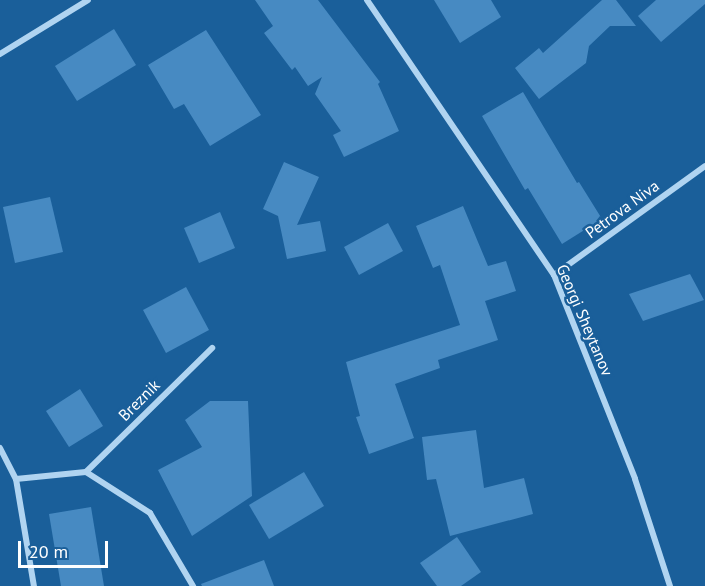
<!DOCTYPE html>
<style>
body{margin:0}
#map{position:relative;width:705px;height:586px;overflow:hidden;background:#1a5f9a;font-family:"PT Sans",sans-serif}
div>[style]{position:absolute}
.building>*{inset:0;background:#478ac2}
.minor>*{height:6px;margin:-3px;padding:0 3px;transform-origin:3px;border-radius:3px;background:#b0d4f1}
span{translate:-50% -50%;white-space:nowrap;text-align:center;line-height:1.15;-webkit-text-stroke:5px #1a5f9a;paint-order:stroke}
.street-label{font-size:16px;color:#fff}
.scale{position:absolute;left:18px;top:541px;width:90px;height:27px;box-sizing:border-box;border:3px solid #fff;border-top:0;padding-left:8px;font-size:18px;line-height:21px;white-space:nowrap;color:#fff;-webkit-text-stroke:4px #1a5f9a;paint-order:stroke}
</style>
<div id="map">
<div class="building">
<div style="clip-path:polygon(255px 0,318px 0,380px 82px,378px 84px,399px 131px,344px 157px,333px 135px,341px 131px,315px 94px,322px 77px,308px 86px,295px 67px,292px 70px,264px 33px,273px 26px)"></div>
<div style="clip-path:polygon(434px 0,491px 0,501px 17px,460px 43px)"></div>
<div style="clip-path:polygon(602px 0,616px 0,636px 26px,610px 26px,589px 46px,586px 63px,539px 99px,515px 68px,539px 48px,543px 53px)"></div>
<div style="clip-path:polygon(656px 0,705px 0,705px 4px,661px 42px,638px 16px)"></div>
<div style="clip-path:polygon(114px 29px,136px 65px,77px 101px,55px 66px)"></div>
<div style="clip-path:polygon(206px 30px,261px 115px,210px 146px,184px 104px,174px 109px,148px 65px)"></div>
<div style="clip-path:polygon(523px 92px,577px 183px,579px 182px,602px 219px,562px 244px,528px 188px,525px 190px,482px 116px)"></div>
<div style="clip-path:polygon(284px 162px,319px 177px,297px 225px,320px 221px,326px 251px,287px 259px,278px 216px,263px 209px)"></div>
<div style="clip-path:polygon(50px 197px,63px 252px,15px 263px,3px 207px)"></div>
<div style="clip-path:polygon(463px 206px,488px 266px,506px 261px,516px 291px,485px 301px,498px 340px,438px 360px,440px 368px,395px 384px,414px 438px,369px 454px,356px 417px,360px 416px,346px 362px,460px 325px,440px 265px,433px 268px,416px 226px)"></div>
<div style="clip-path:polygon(220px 212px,235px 248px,199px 263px,184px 228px)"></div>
<div style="clip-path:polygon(388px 223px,403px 251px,359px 275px,344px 247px)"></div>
<div style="clip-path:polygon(690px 274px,704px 300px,643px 321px,629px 294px)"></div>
<div style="clip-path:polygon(186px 287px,209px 330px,166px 353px,143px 310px)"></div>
<div style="clip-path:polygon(80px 389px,103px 426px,69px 447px,46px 411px)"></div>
<div style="clip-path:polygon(210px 401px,248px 401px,252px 496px,192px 536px,158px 470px,202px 447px,185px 420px)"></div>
<div style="clip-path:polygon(476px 430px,484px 488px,524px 478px,533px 514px,450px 536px,436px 479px,427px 480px,422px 437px)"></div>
<div style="clip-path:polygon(304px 472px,324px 506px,269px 539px,249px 505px)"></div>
<div style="clip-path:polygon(91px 507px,104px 586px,61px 586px,49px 514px)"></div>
<div style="clip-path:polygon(457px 537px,481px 572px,461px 586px,437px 586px,420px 563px)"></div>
<div style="clip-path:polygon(264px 560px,274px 586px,202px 586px,201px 584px)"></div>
</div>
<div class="minor">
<div style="left:367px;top:0;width:333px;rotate:55.8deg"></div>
<div style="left:554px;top:275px;width:219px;rotate:68.3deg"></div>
<div style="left:635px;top:479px;width:113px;rotate:71.9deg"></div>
<div style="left:0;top:54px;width:103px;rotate:-31.5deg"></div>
<div style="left:554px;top:275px;width:186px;rotate:-35.8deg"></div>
<div style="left:0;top:448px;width:35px;rotate:63deg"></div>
<div style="left:16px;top:479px;width:109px;rotate:80.5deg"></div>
<div style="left:86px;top:472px;width:177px;rotate:-44.5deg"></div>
<div style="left:16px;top:479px;width:70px;rotate:-5.7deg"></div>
<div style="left:86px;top:472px;width:76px;rotate:32.6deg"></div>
<div style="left:150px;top:513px;width:85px;rotate:59.5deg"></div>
</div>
<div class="street-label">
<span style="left:622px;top:209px;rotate:-36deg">Petrova Niva</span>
<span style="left:585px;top:320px;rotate:67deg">Georgi Sheytanov</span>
<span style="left:139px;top:400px;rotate:-45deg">Breznik</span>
</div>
<div class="scale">20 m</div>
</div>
